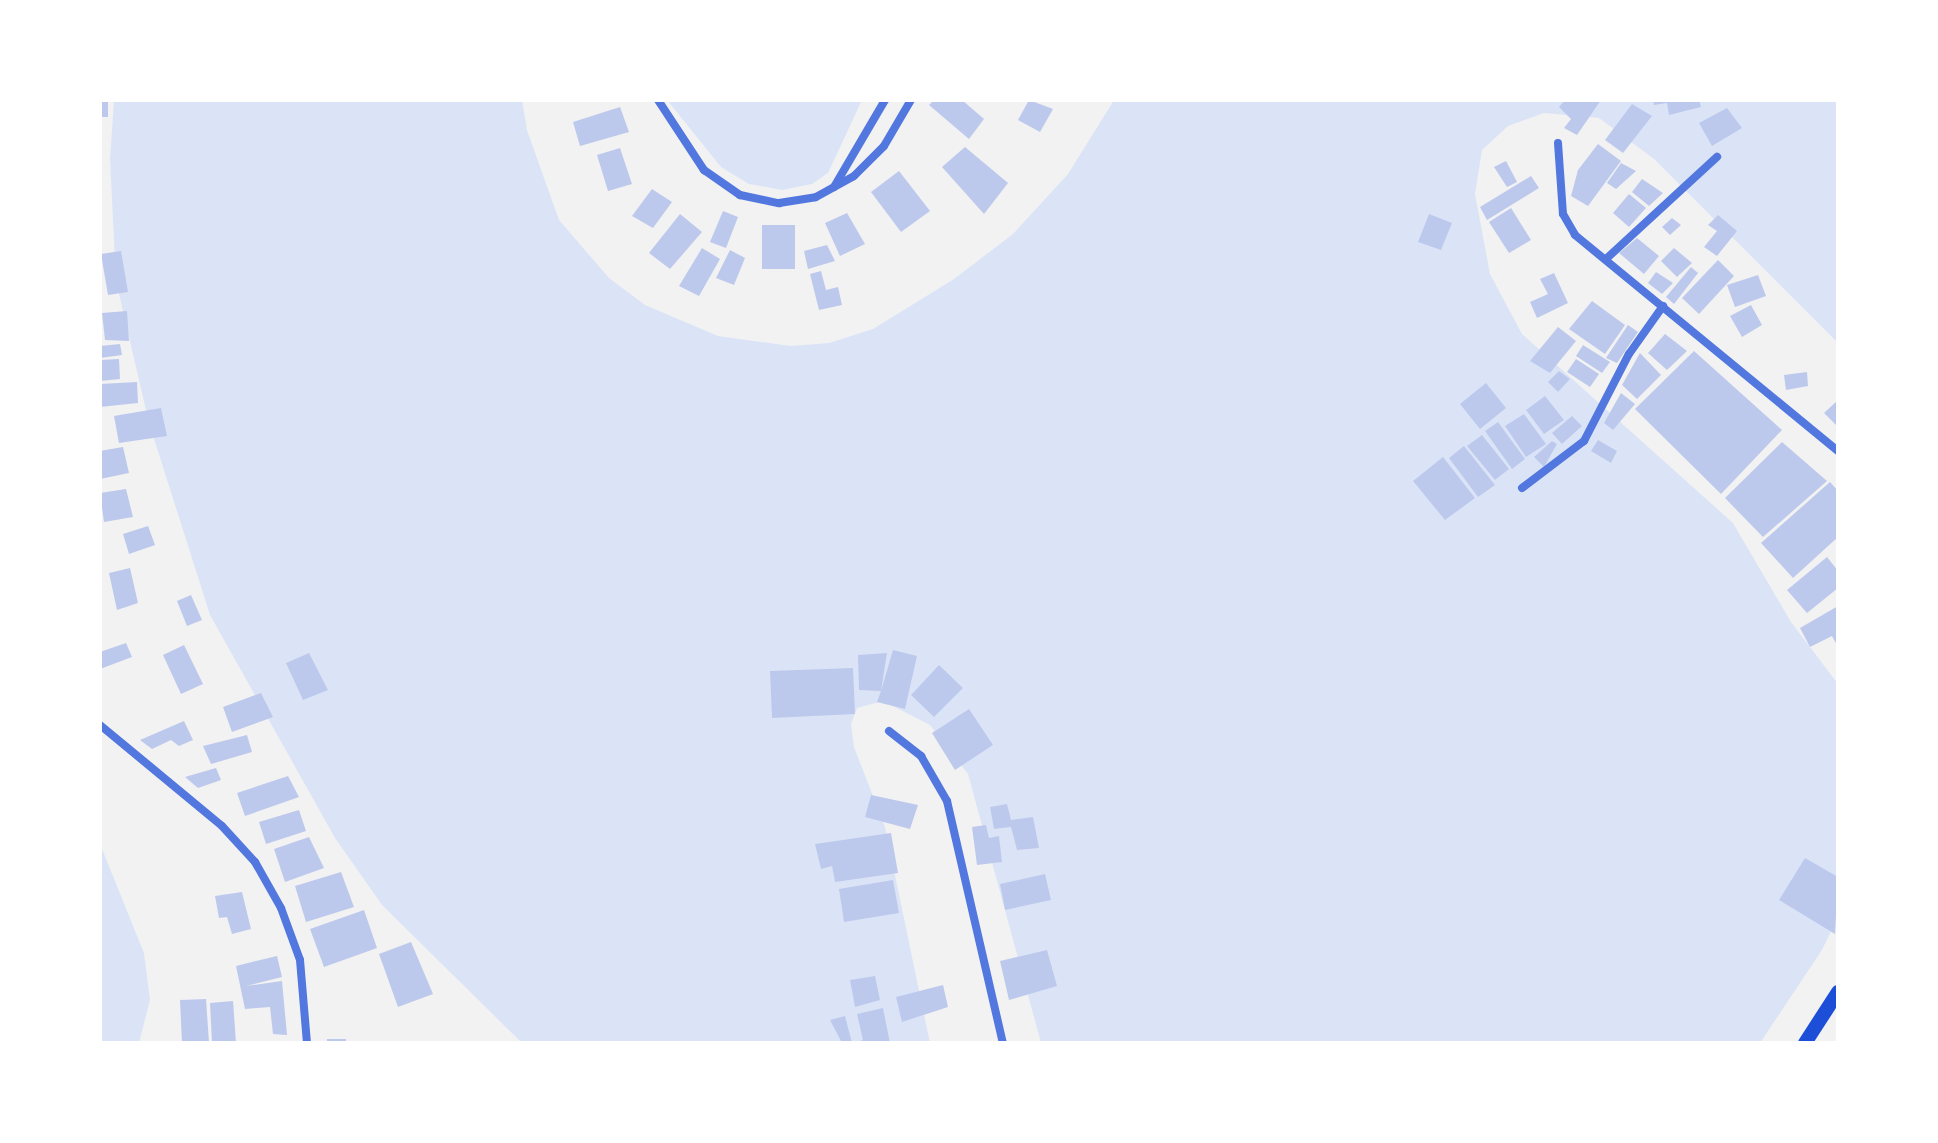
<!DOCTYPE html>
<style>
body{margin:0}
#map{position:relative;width:1938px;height:1143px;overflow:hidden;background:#f2f2f2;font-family:"Roboto Condensed",sans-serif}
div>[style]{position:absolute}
.green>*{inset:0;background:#dbe4f7}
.building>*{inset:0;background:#bdc9ec}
.minor>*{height:8px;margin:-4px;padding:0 4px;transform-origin:4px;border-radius:4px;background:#5277de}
.secondary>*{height:14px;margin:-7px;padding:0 7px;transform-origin:7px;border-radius:7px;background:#1d4ed8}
span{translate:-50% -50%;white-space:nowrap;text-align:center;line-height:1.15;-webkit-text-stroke:7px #fff;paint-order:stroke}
.frame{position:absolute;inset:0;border:102px solid #fff;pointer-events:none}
</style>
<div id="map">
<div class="green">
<div style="clip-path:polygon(114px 100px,522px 100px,527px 130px,559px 220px,609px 278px,645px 305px,718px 336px,790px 346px,829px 343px,873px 329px,954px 279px,1013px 234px,1068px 174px,1114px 100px,1838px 100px,1838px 343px,1654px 159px,1599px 118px,1544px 113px,1508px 126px,1482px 150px,1475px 194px,1490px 274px,1522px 334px,1733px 523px,1791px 622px,1838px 684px,1838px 917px,1822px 950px,1760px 1043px,1041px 1043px,968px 774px,930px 725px,883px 701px,857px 708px,851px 724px,854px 747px,885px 827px,930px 1043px,522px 1043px,382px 905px,335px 838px,210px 615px,149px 423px,116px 281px,110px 159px)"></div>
<div style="clip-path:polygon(667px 100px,862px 100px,828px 173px,812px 184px,782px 190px,749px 184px,721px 167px)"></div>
<div style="clip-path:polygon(100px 844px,144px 953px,150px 1000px,139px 1043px,100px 1043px)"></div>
</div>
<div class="building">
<div style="clip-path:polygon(100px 100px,108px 100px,108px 117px,100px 117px)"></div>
<div style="clip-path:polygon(934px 100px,962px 100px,984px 119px,969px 139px,929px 105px)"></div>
<div style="clip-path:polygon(1029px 100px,1053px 109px,1040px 132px,1018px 120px)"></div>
<div style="clip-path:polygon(1565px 100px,1601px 100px,1577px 135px,1564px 128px,1571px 119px,1559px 107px)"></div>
<div style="clip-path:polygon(1653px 100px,1699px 100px,1701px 107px,1669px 115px,1667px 103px,1654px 105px)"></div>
<div style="clip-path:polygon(1632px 104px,1652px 116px,1623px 153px,1605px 140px)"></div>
<div style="clip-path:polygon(620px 107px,629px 132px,580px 146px,573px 122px)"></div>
<div style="clip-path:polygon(1727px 108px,1742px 128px,1712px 146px,1699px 123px)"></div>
<div style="clip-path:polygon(1598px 144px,1621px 161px,1588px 206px,1571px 196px,1578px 170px)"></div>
<div style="clip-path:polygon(965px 147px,1008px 183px,984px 214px,942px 167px)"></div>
<div style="clip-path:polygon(620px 148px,632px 184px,608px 191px,597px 155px)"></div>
<div style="clip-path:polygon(1506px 161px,1517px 182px,1507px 187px,1494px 167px)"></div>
<div style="clip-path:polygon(1621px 163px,1636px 171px,1616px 189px,1607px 183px)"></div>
<div style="clip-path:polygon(899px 171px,930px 211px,901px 232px,871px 192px)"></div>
<div style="clip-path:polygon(1531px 176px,1539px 188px,1487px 220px,1480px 207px)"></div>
<div style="clip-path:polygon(1642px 179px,1663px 193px,1649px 206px,1632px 192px)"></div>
<div style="clip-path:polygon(652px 189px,672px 202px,653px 228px,632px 216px)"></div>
<div style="clip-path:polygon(1629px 194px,1646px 208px,1629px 227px,1613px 213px)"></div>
<div style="clip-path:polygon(1511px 208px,1531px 240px,1509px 253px,1489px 222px)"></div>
<div style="clip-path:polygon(723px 211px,738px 217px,726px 248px,710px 242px)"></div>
<div style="clip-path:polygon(847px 213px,865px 244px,840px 256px,825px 223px)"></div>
<div style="clip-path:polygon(680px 214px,702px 232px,670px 269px,649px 253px)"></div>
<div style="clip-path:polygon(1429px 214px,1452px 223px,1441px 250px,1418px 242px)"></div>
<div style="clip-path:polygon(1718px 215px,1737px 231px,1717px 256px,1704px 247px,1717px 231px,1708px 225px)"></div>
<div style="clip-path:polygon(1672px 218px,1681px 225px,1670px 235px,1662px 227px)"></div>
<div style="clip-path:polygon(762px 225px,795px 225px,795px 269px,762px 269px)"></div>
<div style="clip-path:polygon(1637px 238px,1659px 256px,1644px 274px,1619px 253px)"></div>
<div style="clip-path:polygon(827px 245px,835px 261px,808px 269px,804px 251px)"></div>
<div style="clip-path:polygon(702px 248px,720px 259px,699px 296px,679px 286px)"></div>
<div style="clip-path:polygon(1674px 248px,1692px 263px,1677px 277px,1661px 261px)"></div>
<div style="clip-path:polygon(730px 250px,745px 258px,734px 285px,716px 278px)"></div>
<div style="clip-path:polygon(121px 251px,128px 292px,108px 295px,101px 254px)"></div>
<div style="clip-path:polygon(1718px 260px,1734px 276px,1699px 314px,1682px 298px)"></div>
<div style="clip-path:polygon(1691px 267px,1698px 273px,1674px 304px,1666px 297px)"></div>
<div style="clip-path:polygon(821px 271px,826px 290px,838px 287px,842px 305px,819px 310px,810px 274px)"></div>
<div style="clip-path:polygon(1656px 272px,1673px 283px,1662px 294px,1648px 283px)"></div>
<div style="clip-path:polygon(1554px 273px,1568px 303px,1537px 318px,1530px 302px,1548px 294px,1540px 279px)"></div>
<div style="clip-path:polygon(1758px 275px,1766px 296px,1735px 307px,1727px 285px)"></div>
<div style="clip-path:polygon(1592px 301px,1625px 325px,1605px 354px,1569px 329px)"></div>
<div style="clip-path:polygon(1751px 305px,1762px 325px,1742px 337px,1730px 316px)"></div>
<div style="clip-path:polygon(127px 311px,129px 341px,105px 340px,102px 313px)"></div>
<div style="clip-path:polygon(1628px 325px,1638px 332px,1617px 363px,1606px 358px)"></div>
<div style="clip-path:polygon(1558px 327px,1576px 341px,1550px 373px,1530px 361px)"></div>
<div style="clip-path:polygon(1665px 334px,1687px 351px,1667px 370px,1648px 353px)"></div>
<div style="clip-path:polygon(120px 344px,122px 355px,100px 358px,100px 346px)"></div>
<div style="clip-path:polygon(1583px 345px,1610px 362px,1602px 373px,1576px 356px)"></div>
<div style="clip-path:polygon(1694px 351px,1782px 430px,1721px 494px,1635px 409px)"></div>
<div style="clip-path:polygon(1640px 353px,1661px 375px,1637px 399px,1622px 385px)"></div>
<div style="clip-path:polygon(119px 359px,120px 379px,100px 381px,100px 360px)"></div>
<div style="clip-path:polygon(1576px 359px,1599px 374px,1590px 387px,1567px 372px)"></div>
<div style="clip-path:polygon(1559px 371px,1570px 379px,1558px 392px,1548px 382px)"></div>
<div style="clip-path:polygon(1807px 372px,1808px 386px,1786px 390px,1784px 375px)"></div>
<div style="clip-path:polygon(137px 382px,138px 403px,100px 407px,100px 384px)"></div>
<div style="clip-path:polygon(1486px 383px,1506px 408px,1480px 429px,1460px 404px)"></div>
<div style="clip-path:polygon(1621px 393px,1635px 404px,1613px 430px,1604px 423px)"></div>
<div style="clip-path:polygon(1545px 396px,1564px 420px,1544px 434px,1526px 410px)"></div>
<div style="clip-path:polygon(1838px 400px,1838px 427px,1824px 413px)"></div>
<div style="clip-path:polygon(161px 408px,167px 436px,119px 443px,114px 416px)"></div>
<div style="clip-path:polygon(1524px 414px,1546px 444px,1526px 457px,1505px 426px)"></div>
<div style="clip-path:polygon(1572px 416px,1582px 426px,1562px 444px,1552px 433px)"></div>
<div style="clip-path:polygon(1498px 422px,1525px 459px,1512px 469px,1485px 431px)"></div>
<div style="clip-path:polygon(1482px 435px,1509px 469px,1495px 480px,1467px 446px)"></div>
<div style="clip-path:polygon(1598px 440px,1617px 451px,1611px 463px,1591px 451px)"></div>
<div style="clip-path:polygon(1552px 441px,1557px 444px,1544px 467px,1534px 457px)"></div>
<div style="clip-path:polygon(1782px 442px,1827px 481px,1763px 537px,1725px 498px)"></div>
<div style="clip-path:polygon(1464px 446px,1495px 485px,1478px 497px,1449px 458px)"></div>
<div style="clip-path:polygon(123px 447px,129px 473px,100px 479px,100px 451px)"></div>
<div style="clip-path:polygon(1443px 457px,1475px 498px,1445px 520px,1413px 481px)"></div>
<div style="clip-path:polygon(1830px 482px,1838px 491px,1838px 537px,1793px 578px,1761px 543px)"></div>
<div style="clip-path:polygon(126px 489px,133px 517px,104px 522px,100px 493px)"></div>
<div style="clip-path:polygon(148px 526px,155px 545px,129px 554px,123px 534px)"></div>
<div style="clip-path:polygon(1827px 557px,1838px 571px,1838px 588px,1807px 613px,1787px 590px)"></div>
<div style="clip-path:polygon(130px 568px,138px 603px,117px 610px,109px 573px)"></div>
<div style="clip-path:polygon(191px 595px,202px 620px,187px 626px,177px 601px)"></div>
<div style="clip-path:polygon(1838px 606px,1838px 647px,1832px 636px,1810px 647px,1800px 628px)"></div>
<div style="clip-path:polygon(126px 643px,132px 657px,100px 669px,100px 652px)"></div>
<div style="clip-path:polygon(184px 645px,203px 684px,181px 694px,163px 655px)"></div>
<div style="clip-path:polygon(893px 650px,917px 656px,905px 709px,877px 702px,881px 691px,859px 690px,858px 655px,887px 653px,881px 691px)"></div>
<div style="clip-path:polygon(309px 653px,328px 690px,303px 700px,286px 663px)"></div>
<div style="clip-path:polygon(939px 665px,963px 688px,934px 717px,911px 695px)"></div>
<div style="clip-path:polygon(853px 668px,855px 714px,772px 718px,770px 671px)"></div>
<div style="clip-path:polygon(261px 693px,273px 717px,232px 732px,223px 707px)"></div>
<div style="clip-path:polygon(969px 709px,993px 745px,955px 770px,932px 733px)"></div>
<div style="clip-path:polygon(184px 721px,193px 740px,179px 746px,171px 740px,152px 749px,140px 740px)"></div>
<div style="clip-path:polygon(247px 735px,252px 752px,211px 764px,203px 746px)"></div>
<div style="clip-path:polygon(216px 768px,221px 780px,198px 788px,185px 777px)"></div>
<div style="clip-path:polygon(288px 776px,299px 797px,245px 816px,237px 793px)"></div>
<div style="clip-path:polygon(871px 795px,918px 805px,910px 829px,865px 817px)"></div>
<div style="clip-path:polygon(1007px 804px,1011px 820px,1033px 817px,1039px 848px,1017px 850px,1011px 827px,994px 829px,990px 807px)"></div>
<div style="clip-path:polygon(299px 810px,306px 831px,266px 844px,259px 822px)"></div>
<div style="clip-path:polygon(986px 825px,989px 838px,999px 836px,1002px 862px,977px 865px,972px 827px)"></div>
<div style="clip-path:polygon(891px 833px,898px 873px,835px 882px,832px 866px,821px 869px,815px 844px)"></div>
<div style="clip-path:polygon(309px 837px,324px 868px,285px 882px,274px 849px)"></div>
<div style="clip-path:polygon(1805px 858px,1838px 877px,1835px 934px,1779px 900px)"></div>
<div style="clip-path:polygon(341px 872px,354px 907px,306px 922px,295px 886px)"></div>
<div style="clip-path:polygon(1045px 874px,1051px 900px,1005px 910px,1000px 884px)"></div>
<div style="clip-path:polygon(893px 880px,899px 913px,844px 922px,839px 889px)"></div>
<div style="clip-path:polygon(242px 892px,251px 929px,232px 934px,227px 917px,219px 918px,215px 896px)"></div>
<div style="clip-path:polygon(364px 910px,377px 948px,324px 967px,310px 929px)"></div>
<div style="clip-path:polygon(411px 942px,433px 994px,398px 1007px,379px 954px)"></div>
<div style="clip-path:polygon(1047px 950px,1057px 986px,1009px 1000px,1000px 961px)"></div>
<div style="clip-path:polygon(277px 956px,282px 977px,246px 986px,282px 981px,287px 1035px,273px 1034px,270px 1007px,245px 1009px,236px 966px)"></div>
<div style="clip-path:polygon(875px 976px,880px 1000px,855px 1007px,850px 980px)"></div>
<div style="clip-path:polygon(943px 985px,948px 1007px,902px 1022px,896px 997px)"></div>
<div style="clip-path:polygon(206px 999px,209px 1043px,182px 1043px,180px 1000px)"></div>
<div style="clip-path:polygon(233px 1001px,236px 1043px,212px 1043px,210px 1003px)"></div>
<div style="clip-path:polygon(883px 1008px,890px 1043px,854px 1043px,863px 1040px,857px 1014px)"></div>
<div style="clip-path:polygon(845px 1016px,852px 1043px,842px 1043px,830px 1020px)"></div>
<div style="clip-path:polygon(327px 1039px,346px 1039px,346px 1043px,327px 1043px)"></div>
</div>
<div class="minor">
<div style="left:658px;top:100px;width:84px;rotate:56.7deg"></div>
<div style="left:704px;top:170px;width:44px;rotate:34.8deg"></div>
<div style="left:740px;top:195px;width:40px;rotate:12deg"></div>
<div style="left:779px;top:203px;width:37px;rotate:-9deg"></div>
<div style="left:816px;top:197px;width:43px;rotate:-28.9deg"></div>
<div style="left:854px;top:176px;width:42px;rotate:-45deg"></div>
<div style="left:884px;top:146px;width:53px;rotate:-59.6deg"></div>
<div style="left:1558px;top:143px;width:71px;rotate:86deg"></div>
<div style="left:1563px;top:214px;width:24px;rotate:60deg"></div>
<div style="left:1575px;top:235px;width:340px;rotate:39.4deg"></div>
<div style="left:834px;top:187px;width:101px;rotate:-59.6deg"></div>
<div style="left:1606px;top:259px;width:151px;rotate:-42.6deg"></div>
<div style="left:1522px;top:488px;width:78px;rotate:-37.2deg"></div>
<div style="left:1584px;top:441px;width:98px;rotate:-62.7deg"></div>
<div style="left:1629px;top:354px;width:59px;rotate:-54.7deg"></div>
<div style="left:100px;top:725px;width:158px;rotate:39.6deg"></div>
<div style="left:222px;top:826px;width:49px;rotate:47.5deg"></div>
<div style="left:255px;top:862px;width:53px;rotate:60.5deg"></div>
<div style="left:281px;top:908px;width:55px;rotate:69.9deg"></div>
<div style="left:300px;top:960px;width:83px;rotate:85.2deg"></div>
<div style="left:889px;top:731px;width:41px;rotate:38deg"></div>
<div style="left:921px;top:756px;width:52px;rotate:60deg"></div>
<div style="left:947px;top:801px;width:248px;rotate:77deg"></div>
</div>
<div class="secondary">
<div style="left:1805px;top:1043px;width:61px;rotate:-57.1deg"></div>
</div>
<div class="frame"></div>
</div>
